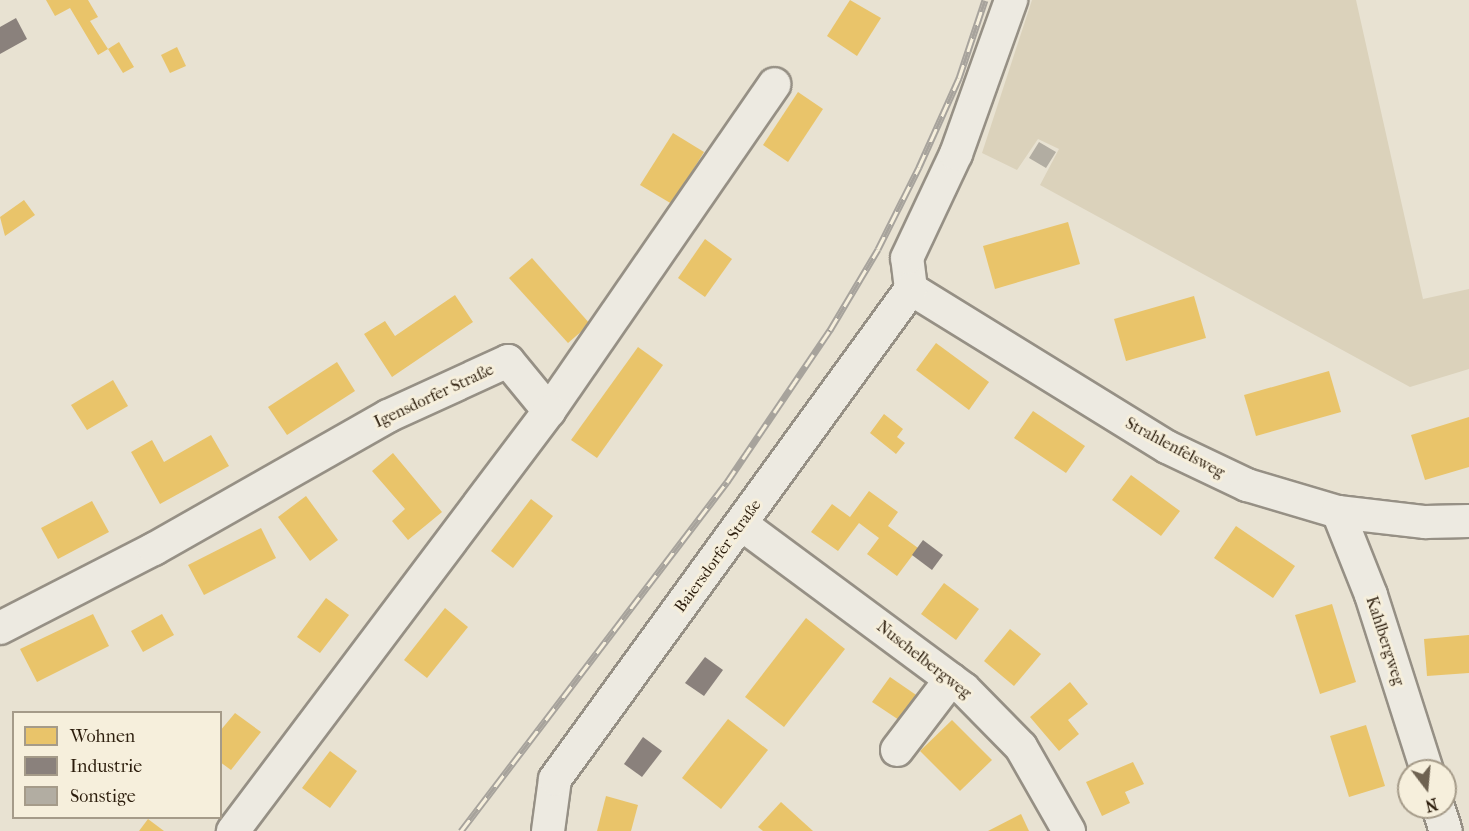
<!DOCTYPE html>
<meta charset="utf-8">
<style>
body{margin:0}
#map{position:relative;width:1469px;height:831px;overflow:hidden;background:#e8e2d2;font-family:"IM FELL French Canon",serif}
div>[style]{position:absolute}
.green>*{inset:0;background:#dbd2bb}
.homes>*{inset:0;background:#e9c46a}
.industry>*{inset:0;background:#8a817c}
.building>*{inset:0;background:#b2ada2}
.roads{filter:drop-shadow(2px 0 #969085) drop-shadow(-2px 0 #969085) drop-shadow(0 2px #969085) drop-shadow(0 -2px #969085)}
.minor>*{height:32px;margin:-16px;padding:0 16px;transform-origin:16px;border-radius:16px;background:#edeae1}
.rail>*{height:7px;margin-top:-3.5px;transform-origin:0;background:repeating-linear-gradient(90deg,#f6efdc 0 14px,#a7a39c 0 28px);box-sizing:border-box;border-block:2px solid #a7a39c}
span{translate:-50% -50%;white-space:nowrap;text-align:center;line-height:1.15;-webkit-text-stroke:6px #f6efdc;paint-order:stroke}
.street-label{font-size:16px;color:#2c1d0c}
.legend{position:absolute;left:12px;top:711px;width:210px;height:108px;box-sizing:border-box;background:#f6efdc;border:2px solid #a59b89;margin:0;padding:8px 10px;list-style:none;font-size:18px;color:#2c1d0c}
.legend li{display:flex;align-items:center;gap:12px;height:30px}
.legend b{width:30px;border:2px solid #a59b89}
.north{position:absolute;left:1397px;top:759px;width:60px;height:60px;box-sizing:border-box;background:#f6efdc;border:2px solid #a59b89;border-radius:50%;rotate:164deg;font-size:16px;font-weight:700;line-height:24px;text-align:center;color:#2c1d0c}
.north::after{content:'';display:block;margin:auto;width:21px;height:27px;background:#6e6251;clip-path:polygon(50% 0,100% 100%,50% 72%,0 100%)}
</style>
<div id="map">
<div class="green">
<div style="clip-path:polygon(1032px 0,1356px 0,1423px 299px,1469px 289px,1469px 369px,1410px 387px,1040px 185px,1059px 149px,1038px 139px,1017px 170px,982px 153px)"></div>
</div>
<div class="homes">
<div style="clip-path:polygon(46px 0,88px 0,98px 17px,90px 21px,108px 49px,98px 55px,70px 8px,55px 16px)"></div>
<div style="clip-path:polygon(850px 0,881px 18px,857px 56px,827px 36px)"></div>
<div style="clip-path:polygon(119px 42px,134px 67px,123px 73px,108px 49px)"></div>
<div style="clip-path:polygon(177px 47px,186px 66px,170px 73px,161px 55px)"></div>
<div style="clip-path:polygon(798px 92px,823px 109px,788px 162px,763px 145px)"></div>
<div style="clip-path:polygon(673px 133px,704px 152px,672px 204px,640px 185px)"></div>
<div style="clip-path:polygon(24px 200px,35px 215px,5px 236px,0 217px)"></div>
<div style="clip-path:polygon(1068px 222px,1080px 264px,995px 289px,983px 246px)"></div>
<div style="clip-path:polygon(705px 239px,732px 259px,705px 297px,678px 278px)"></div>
<div style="clip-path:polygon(532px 258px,590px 324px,568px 343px,509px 278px)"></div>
<div style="clip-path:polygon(455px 295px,473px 322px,392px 377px,364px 334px,385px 321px,395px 336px)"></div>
<div style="clip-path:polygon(1194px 296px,1206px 338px,1126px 361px,1114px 319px)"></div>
<div style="clip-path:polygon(936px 343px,989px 382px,969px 410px,916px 370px)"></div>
<div style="clip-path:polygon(638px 347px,663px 365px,597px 458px,571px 440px)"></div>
<div style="clip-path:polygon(337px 362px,355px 391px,287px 435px,268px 407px)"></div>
<div style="clip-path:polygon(1329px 371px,1341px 412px,1256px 436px,1244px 395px)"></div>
<div style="clip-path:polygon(113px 380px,128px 406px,87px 430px,71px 405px)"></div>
<div style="clip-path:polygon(1033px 411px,1085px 446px,1066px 473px,1014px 438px)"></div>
<div style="clip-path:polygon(884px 414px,903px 429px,897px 437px,905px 443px,896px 454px,870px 433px)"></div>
<div style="clip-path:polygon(1469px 417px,1469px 467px,1425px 480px,1411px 435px)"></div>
<div style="clip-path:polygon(211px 435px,229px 466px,160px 504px,131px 452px,152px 440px,164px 462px)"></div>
<div style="clip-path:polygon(393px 453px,442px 512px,408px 540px,392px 521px,405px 509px,372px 471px)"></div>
<div style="clip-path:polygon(1131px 475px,1180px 511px,1161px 536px,1112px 500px)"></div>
<div style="clip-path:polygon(869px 491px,898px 512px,888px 526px,918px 548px,897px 576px,867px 554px,879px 538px,859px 523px,838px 551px,811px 532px,832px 504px,850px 517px)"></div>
<div style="clip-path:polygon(306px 496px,338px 540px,310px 561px,278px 517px)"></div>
<div style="clip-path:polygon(531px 499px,553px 516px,513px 568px,491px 551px)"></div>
<div style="clip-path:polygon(92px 501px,109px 532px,58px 559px,41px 528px)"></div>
<div style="clip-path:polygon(1236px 526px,1295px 566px,1273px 598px,1214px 558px)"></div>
<div style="clip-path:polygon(261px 528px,276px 558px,204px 595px,188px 565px)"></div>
<div style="clip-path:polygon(944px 583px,979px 609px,956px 640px,921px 614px)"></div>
<div style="clip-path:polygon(326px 598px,349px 615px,320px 653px,297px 637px)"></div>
<div style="clip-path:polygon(1332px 604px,1356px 682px,1320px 694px,1295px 615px)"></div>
<div style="clip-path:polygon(445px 608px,468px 627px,427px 678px,404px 660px)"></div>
<div style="clip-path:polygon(93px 614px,109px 646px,37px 682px,20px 649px)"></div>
<div style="clip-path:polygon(162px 614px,174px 635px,143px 652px,131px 631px)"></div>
<div style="clip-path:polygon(806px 618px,845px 649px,784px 727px,745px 697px)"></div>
<div style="clip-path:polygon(1010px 629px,1041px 654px,1014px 686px,984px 661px)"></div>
<div style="clip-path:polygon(1469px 635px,1469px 673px,1427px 676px,1424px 639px)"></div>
<div style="clip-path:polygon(890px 677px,922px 699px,905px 724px,872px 702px)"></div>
<div style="clip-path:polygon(1070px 682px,1088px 704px,1068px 720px,1079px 734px,1059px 751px,1030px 717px)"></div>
<div style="clip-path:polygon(235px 713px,261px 732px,231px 770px,220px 762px,220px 731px)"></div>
<div style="clip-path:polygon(728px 719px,768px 750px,721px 809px,682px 778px)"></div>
<div style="clip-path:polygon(952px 720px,992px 760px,960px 791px,920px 751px)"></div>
<div style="clip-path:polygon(1366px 725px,1385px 786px,1349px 797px,1330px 736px)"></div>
<div style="clip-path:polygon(330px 751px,357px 771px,330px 808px,302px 788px)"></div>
<div style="clip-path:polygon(1133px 762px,1144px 784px,1125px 792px,1130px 803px,1102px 816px,1086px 782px)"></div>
<div style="clip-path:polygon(606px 796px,638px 805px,631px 831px,597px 831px)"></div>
<div style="clip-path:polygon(781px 802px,813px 831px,763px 831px,758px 827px)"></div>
<div style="clip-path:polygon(1021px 814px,1029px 831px,988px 831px)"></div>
<div style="clip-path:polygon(148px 819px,164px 831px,139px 831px)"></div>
</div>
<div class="industry">
<div style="clip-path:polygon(16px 18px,27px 39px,0 54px,0 27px)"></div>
<div style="clip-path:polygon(923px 540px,943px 555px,932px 570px,912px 555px)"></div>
<div style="clip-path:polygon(705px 657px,723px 670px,704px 696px,685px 683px)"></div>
<div style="clip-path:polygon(643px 737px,662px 751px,642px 777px,624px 764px)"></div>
</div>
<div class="building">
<div style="clip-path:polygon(1039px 142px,1056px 152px,1046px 168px,1029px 158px)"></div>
</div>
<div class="roads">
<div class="minor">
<div style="left:911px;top:289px;width:301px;rotate:31.7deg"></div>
<div style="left:1167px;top:447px;width:89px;rotate:25.4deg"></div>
<div style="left:1247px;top:485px;width:95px;rotate:16.5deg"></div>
<div style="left:1338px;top:512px;width:88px;rotate:6.6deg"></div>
<div style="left:1425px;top:522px;width:44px;rotate:-1.3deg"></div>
<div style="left:911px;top:289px;width:31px;rotate:-97deg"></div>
<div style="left:907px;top:258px;width:115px;rotate:-64.8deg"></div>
<div style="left:956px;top:154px;width:164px;rotate:-70.3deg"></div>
<div style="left:549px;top:411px;width:397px;rotate:-55.4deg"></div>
<div style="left:1338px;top:512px;width:89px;rotate:68.3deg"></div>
<div style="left:1371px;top:595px;width:185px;rotate:72.3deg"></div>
<div style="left:741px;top:524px;width:277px;rotate:36.5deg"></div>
<div style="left:964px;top:689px;width:81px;rotate:45.5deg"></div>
<div style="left:1021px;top:747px;width:97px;rotate:60.3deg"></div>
<div style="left:0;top:628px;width:173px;rotate:-27.2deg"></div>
<div style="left:154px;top:549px;width:269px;rotate:-29.6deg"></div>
<div style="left:388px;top:416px;width:132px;rotate:-24.6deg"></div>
<div style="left:508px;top:361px;width:65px;rotate:50.6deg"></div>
<div style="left:549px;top:411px;width:526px;rotate:126.96deg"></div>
<div style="left:897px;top:750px;width:89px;rotate:-52.7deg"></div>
<div style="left:1438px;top:807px;width:25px;rotate:72deg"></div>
<div style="left:548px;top:831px;width:52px;rotate:-82.3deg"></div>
<div style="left:555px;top:779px;width:606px;rotate:-54deg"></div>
</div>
</div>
<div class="rail">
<div style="left:461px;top:831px;width:439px;rotate:-52.7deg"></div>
<div style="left:727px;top:482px;width:184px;rotate:-55.9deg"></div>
<div style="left:830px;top:330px;width:94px;rotate:-59.3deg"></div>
<div style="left:878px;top:249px;width:92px;rotate:-63.4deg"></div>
<div style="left:919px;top:167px;width:98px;rotate:-65.8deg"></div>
<div style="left:959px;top:78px;width:82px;rotate:-71.6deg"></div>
</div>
<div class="street-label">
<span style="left:434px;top:396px;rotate:-25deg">Igensdorfer Straße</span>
<span style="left:1175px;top:448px;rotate:28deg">Strahlenfelsweg</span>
<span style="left:718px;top:556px;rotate:-54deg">Baiersdorfer Straße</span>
<span style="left:1385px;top:641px;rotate:72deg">Kahlbergweg</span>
<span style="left:924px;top:660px;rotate:38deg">Nuschelbergweg</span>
</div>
<ul class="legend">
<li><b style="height:16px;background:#e9c46a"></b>Wohnen</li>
<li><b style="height:16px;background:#8a817c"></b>Industrie</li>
<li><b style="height:16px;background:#b2ada2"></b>Sonstige</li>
</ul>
<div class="north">N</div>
</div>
